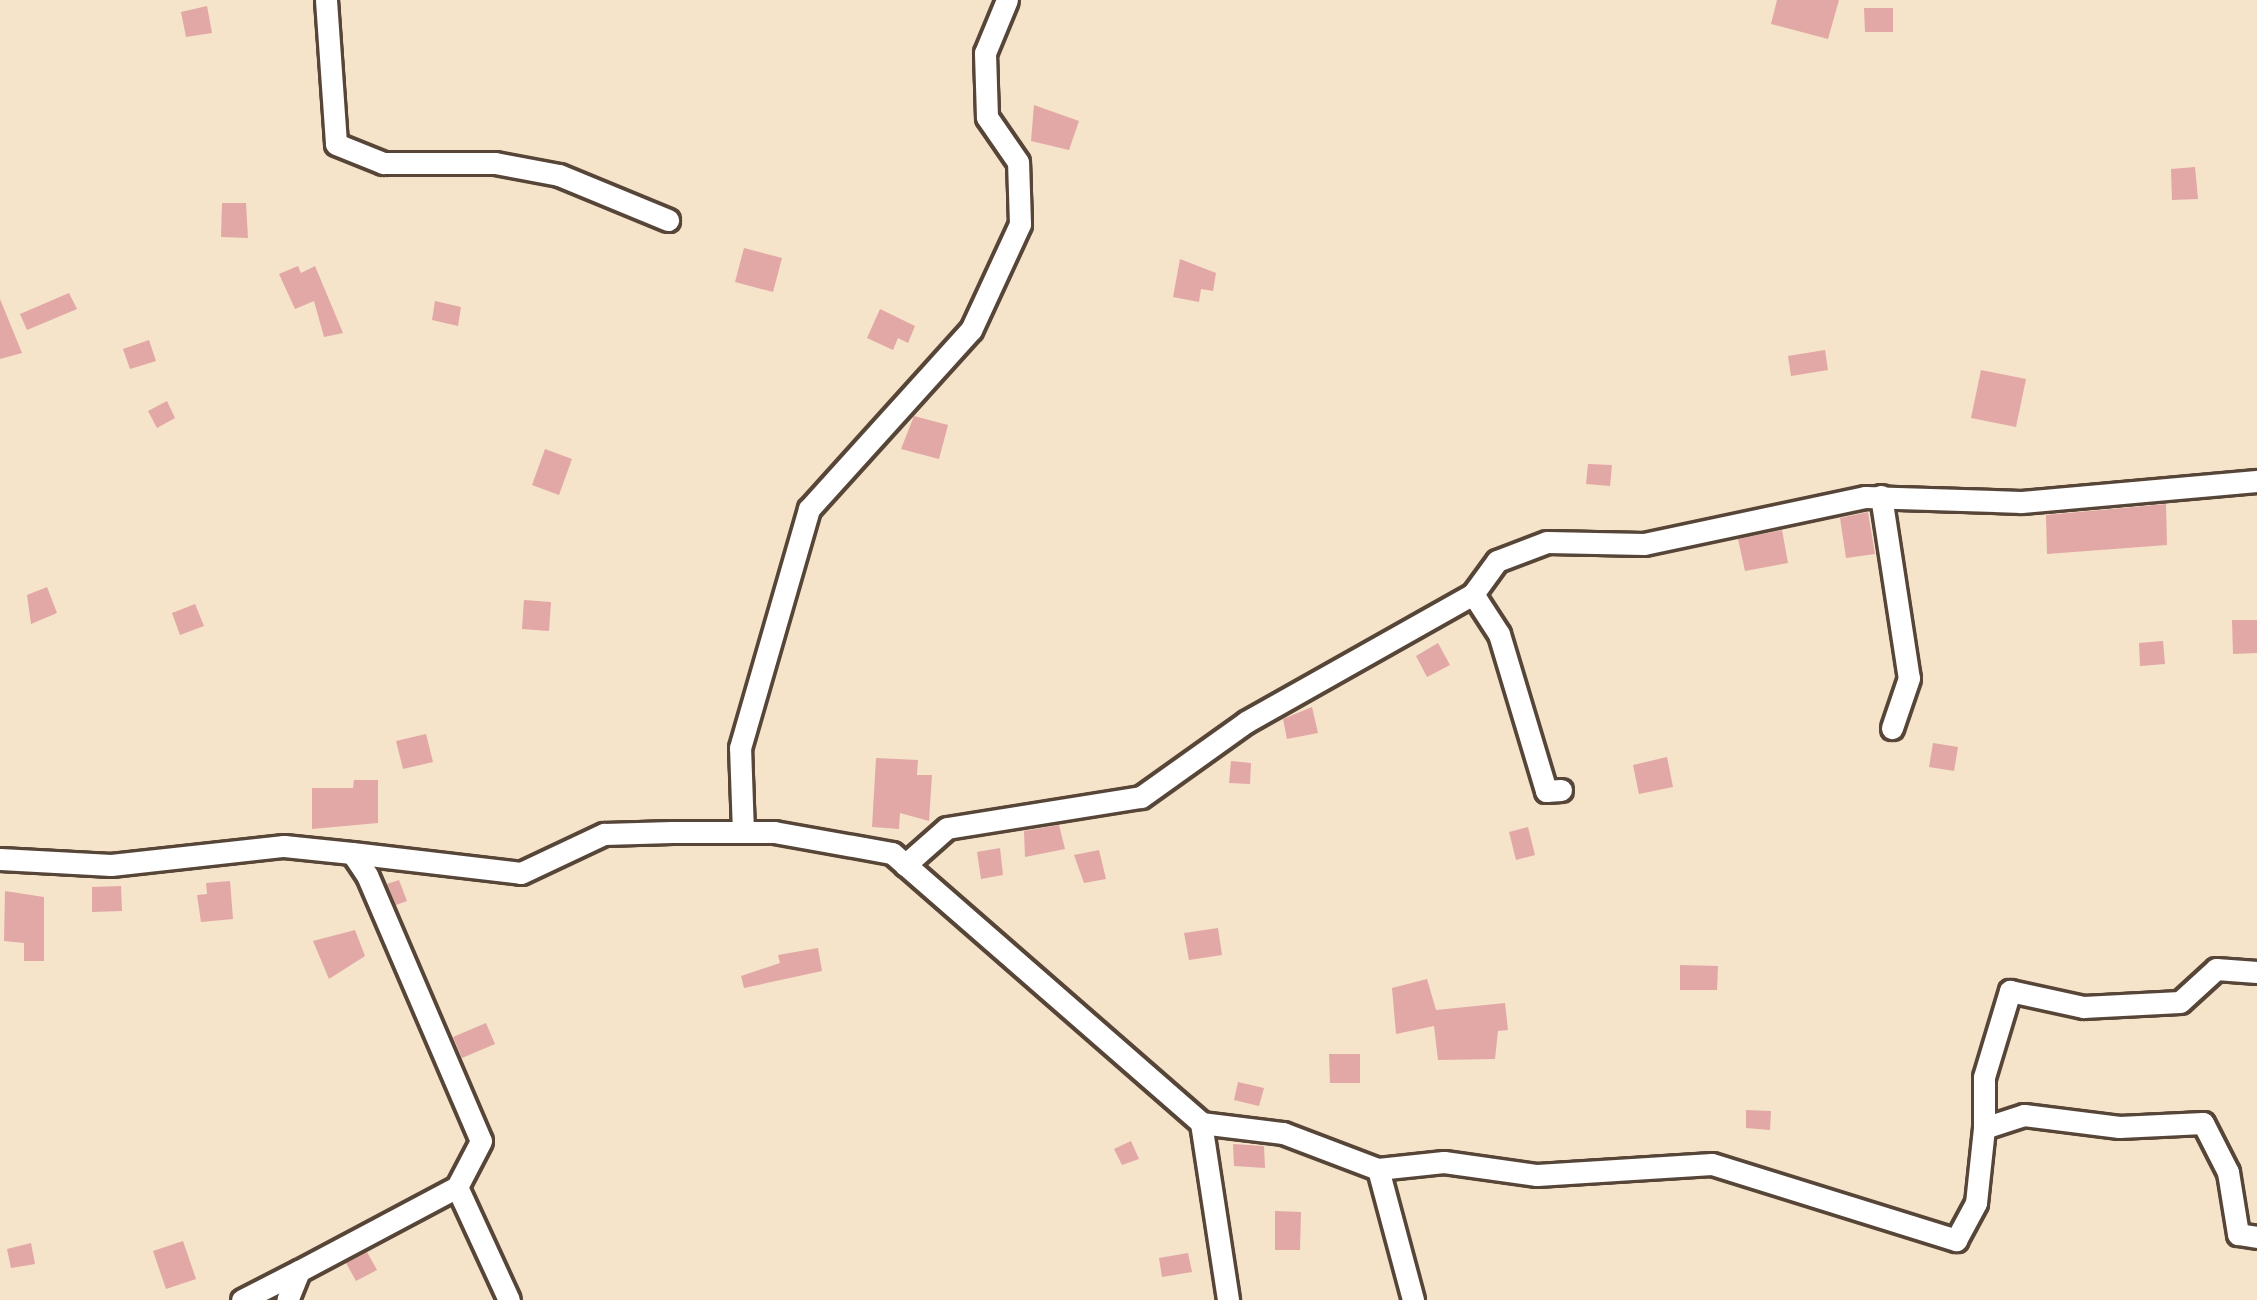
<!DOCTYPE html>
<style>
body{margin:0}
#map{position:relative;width:2257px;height:1300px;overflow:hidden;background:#f5e3ca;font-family:Pangolin,sans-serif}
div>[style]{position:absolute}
.building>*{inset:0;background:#e2a8a6}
.roads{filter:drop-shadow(3px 0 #574638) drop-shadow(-3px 0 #574638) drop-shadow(0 3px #574638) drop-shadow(0 -3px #574638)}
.street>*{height:21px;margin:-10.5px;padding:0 10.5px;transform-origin:10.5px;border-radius:10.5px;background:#fff}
span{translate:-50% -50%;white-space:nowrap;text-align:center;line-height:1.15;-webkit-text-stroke:10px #fbf7ec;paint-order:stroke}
</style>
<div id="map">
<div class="building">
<div style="clip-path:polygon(1777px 0,1839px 0,1828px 39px,1771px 24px)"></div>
<div style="clip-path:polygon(207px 6px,212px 33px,186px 37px,181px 12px)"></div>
<div style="clip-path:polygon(1864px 8px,1893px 8px,1893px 32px,1865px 32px)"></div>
<div style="clip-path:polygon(1034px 105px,1079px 121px,1069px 150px,1031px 141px)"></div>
<div style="clip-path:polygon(2195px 167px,2198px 199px,2172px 200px,2171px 169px)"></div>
<div style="clip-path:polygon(222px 203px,246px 203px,248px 238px,221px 237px)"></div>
<div style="clip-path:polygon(744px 248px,782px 258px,773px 292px,735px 282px)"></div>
<div style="clip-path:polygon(1180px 259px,1216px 273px,1213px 291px,1201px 289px,1199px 302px,1173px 297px)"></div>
<div style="clip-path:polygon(298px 266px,301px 273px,315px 266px,343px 333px,324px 337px,314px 301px,295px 309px,279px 274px)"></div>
<div style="clip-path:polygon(69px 293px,77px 309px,27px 330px,20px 314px)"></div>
<div style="clip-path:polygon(0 299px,22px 353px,0 359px)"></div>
<div style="clip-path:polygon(435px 301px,461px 307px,458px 326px,432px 320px)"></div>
<div style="clip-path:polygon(880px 309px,915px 326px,908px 343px,898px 338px,893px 350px,867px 338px)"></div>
<div style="clip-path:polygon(149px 340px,156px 361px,130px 369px,123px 349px)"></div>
<div style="clip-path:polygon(1825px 350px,1828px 370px,1791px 376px,1788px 356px)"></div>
<div style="clip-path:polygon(1981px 370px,2026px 379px,2016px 427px,1971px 418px)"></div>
<div style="clip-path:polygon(167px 401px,175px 418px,157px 428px,148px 411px)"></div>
<div style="clip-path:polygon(914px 416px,948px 425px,939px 459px,901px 449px)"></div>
<div style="clip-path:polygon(545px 449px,572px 459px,559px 495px,532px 485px)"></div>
<div style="clip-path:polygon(1588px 464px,1612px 465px,1610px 486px,1586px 484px)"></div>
<div style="clip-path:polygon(2166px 504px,2167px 545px,2047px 554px,2046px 515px)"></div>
<div style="clip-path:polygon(1868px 512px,1875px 554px,1846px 558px,1840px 518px)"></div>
<div style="clip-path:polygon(1782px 530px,1788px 563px,1745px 571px,1738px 539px)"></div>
<div style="clip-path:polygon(47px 587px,57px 613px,31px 624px,27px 595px)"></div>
<div style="clip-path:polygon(524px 600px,551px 602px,549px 631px,522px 629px)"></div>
<div style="clip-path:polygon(195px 604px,204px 626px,180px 635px,172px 613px)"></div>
<div style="clip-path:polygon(2232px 620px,2257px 620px,2257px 653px,2233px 654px)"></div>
<div style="clip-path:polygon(2163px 641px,2165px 664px,2140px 666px,2139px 643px)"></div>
<div style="clip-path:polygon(1438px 643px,1450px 665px,1427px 677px,1416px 656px)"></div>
<div style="clip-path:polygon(1312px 707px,1318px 733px,1287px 739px,1283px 719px)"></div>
<div style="clip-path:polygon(426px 734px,433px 762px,403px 769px,396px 741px)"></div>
<div style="clip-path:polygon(1933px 743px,1958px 747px,1954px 771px,1929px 767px)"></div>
<div style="clip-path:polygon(1667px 757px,1673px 787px,1639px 794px,1633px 765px)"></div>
<div style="clip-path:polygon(876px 758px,918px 760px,917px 775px,932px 775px,929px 821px,900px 813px,899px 829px,872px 827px)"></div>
<div style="clip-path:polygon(1231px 761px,1251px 763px,1250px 784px,1229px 783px)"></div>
<div style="clip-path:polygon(354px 780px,378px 780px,378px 823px,312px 829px,312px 788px,353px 788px)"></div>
<div style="clip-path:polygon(1059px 825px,1065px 849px,1025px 857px,1024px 831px)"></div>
<div style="clip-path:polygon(1528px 827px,1535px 855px,1516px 860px,1509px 832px)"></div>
<div style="clip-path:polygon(1000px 848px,1003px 875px,981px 879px,977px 852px)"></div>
<div style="clip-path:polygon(1099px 850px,1106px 879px,1084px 883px,1074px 855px)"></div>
<div style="clip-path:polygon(399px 880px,407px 901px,396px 905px,387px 884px)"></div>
<div style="clip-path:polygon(230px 881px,233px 919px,201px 922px,197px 895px,207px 894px,206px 883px)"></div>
<div style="clip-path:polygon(121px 886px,122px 911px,92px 912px,92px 887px)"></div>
<div style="clip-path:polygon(5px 891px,44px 897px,44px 961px,24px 961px,24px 943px,4px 941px)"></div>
<div style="clip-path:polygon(1218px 928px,1222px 955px,1189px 960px,1184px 933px)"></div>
<div style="clip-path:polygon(355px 930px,365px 956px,329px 979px,313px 941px)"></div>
<div style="clip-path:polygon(818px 948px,822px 971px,744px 988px,741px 976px,780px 963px,778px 955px)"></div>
<div style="clip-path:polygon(1680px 965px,1718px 966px,1717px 990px,1680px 990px)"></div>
<div style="clip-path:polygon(1427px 979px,1436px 1010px,1505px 1003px,1508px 1030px,1498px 1031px,1495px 1059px,1438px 1060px,1434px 1026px,1396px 1034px,1392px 988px)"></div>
<div style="clip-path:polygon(486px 1023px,495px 1044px,462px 1058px,453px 1037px)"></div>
<div style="clip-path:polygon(1329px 1054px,1360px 1054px,1360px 1083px,1330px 1083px)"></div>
<div style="clip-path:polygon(1238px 1082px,1264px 1088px,1259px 1106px,1234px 1100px)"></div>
<div style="clip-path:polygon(1746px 1110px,1771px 1111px,1770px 1130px,1746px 1128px)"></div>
<div style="clip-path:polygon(1131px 1141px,1139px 1159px,1122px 1165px,1114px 1149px)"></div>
<div style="clip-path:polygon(1233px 1144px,1264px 1146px,1265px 1168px,1234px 1166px)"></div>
<div style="clip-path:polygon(1275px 1211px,1301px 1212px,1300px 1250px,1275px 1250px)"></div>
<div style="clip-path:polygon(183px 1241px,196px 1279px,166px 1289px,153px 1251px)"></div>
<div style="clip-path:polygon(31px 1243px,35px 1264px,11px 1268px,7px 1249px)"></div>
<div style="clip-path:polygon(367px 1252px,377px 1270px,356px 1281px,346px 1263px)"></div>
<div style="clip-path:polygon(1188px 1253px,1192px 1272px,1162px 1277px,1159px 1258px)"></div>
</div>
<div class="roads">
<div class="street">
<div style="left:326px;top:0;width:144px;rotate:86deg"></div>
<div style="left:336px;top:144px;width:51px;rotate:22deg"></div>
<div style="left:383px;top:163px;width:112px"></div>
<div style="left:495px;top:163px;width:65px;rotate:10.6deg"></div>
<div style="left:559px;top:175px;width:118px;rotate:22.4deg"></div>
<div style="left:1881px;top:496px;width:184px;rotate:81.3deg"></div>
<div style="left:1909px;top:678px;width:53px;rotate:108.8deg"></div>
<div style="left:1473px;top:594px;width:48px;rotate:57deg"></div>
<div style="left:1499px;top:634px;width:164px;rotate:73.3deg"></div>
<div style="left:1546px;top:791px;width:15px;rotate:-4deg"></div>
<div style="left:743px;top:832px;width:84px;rotate:-92deg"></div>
<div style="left:740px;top:748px;width:249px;rotate:-73.9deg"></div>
<div style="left:809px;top:509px;width:241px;rotate:-47.9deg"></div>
<div style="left:971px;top:330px;width:117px;rotate:-65.2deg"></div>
<div style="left:1020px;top:224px;width:62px;rotate:-91.8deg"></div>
<div style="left:1018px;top:162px;width:55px;rotate:-124.6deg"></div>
<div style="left:987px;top:117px;width:64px;rotate:-91.8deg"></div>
<div style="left:985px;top:53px;width:57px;rotate:-67.5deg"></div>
<div style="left:352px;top:853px;width:170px;rotate:6.7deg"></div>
<div style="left:521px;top:873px;width:92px;rotate:-25.2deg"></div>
<div style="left:604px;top:834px;width:68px;rotate:-1.7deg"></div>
<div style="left:672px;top:832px;width:102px"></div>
<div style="left:774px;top:832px;width:120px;rotate:10.1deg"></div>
<div style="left:892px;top:853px;width:410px;rotate:41.1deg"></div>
<div style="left:1201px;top:1123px;width:83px;rotate:7deg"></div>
<div style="left:1283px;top:1133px;width:102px;rotate:20.8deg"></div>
<div style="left:1378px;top:1169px;width:136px;rotate:75deg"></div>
<div style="left:0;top:859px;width:111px;rotate:3.1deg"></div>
<div style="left:111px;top:865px;width:174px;rotate:-6.3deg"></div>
<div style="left:284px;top:846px;width:68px;rotate:5.9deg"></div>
<div style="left:352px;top:853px;width:27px;rotate:56deg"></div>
<div style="left:367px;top:875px;width:289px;rotate:66.8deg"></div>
<div style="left:481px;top:1141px;width:52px;rotate:117.6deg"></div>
<div style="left:457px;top:1187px;width:179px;rotate:152deg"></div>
<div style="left:299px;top:1271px;width:31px;rotate:112deg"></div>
<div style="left:905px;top:865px;width:56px;rotate:-41.4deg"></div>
<div style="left:947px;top:828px;width:196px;rotate:-9.1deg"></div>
<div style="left:1141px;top:797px;width:129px;rotate:-35.5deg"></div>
<div style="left:1246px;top:722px;width:261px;rotate:-29.4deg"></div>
<div style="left:1473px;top:594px;width:41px;rotate:-54deg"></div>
<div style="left:1497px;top:561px;width:53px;rotate:-20.8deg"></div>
<div style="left:1547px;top:542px;width:97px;rotate:1.2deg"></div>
<div style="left:1644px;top:544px;width:226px;rotate:-12deg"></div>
<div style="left:1865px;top:497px;width:156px;rotate:1.8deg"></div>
<div style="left:2021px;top:502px;width:237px;rotate:-5.1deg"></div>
<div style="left:1201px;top:1123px;width:179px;rotate:81.3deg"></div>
<div style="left:1984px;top:1128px;width:51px;rotate:-90deg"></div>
<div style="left:1984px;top:1077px;width:90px;rotate:-73.2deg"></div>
<div style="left:2010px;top:991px;width:75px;rotate:12.4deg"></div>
<div style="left:2083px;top:1007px;width:97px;rotate:-3deg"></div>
<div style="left:2180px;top:1002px;width:49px;rotate:-42.5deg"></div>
<div style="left:2216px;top:969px;width:41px;rotate:4.2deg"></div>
<div style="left:1378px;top:1169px;width:66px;rotate:-6.1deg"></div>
<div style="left:1444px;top:1162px;width:94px;rotate:8deg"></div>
<div style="left:1537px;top:1175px;width:175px;rotate:-3.6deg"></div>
<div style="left:1712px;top:1164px;width:256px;rotate:17.3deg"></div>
<div style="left:1956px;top:1240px;width:42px;rotate:-61.6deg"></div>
<div style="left:1976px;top:1203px;width:75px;rotate:-83.9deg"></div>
<div style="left:1984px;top:1128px;width:42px;rotate:-18deg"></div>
<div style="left:2024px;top:1115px;width:96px;rotate:7.2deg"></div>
<div style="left:2119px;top:1127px;width:84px;rotate:-2.7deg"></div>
<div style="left:2203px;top:1123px;width:55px;rotate:63deg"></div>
<div style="left:2228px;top:1172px;width:63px;rotate:80.8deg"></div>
<div style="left:2238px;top:1234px;width:19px;rotate:9deg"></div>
<div style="left:457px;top:1187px;width:124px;rotate:65.3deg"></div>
<div style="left:242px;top:1300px;width:64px;rotate:-27deg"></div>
</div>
</div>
</div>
